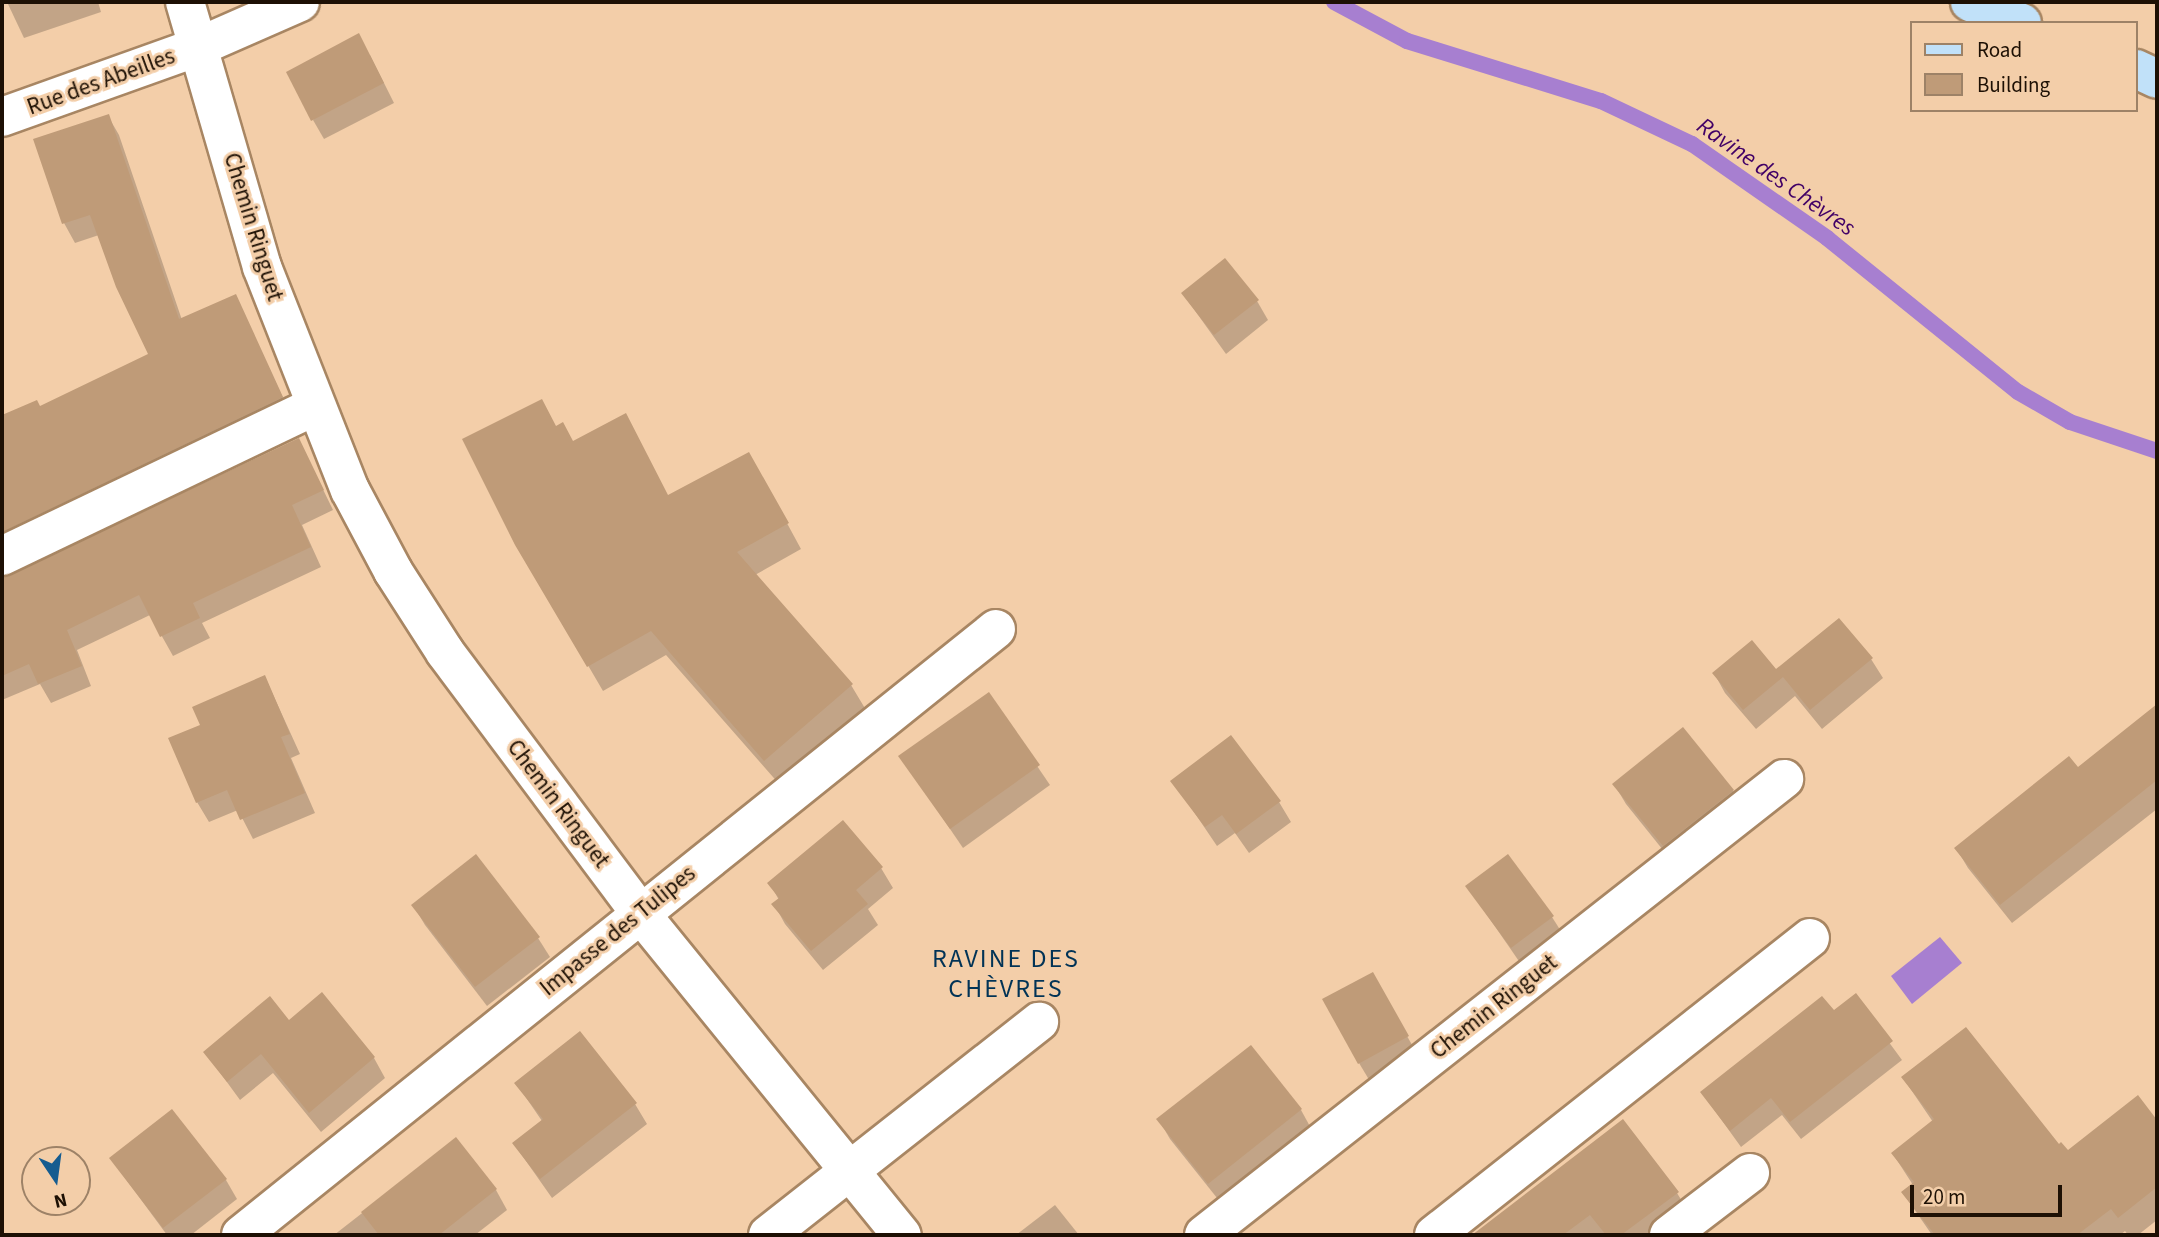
<!DOCTYPE html>
<meta charset="utf-8">
<style>
body{margin:0}
#map{position:relative;width:2159px;height:1237px;overflow:hidden;background:#f3cea9;font-family:"Source Sans 3",sans-serif}
div>[style]{position:absolute}
.water>*{inset:0;background:#a77fd0}
.shadow>*{inset:0;background:#0003}
.stream>*{height:16px;margin:-8px;padding:0 8px;transform-origin:8px;border-radius:8px;background:#a77fd0}
.building>*{inset:0;background:#bf9b78}
.roads{filter:drop-shadow(2px 0 #a88663) drop-shadow(-2px 0 #a88663) drop-shadow(0 2px #a88663) drop-shadow(0 -2px #a88663)}
.minor>*{height:38px;margin:-19px;padding:0 19px;transform-origin:19px;border-radius:19px;background:#fff}
.secondary>*{height:38px;margin:-19px;padding:0 19px;transform-origin:19px;border-radius:19px;background:#c1e1f9}
span{translate:-50% -50%;white-space:nowrap;text-align:center;line-height:1.15;-webkit-text-stroke:6px #f3cea9;paint-order:stroke}
.street-label{font-size:23px;color:#1d1004}
.water-label{font-size:24px;color:#410066;font-style:italic}
.quarter-label{font-size:26px;color:#013356;letter-spacing:2px}
.frame{position:absolute;inset:0;border:4px solid #1d1004;pointer-events:none}
.legend{position:absolute;left:1910px;top:21px;width:228px;height:91px;box-sizing:border-box;background:#f3cea9;border:2px solid #9d8267;margin:0;padding:9px 12px;list-style:none;font-size:21px;color:#1d1004}
.legend li{display:flex;align-items:center;gap:14px;height:35px}
.legend b{width:35px;border:2px solid #9d8267}
.north{position:absolute;left:21px;top:1146px;width:70px;height:70px;box-sizing:border-box;background:#f3cea9;border:2px solid #9d8267;border-radius:50%;rotate:167deg;font-size:19px;font-weight:700;line-height:28px;text-align:center;color:#1d1004}
.north::after{content:'';display:block;margin:auto;width:24px;height:32px;background:#155c90;clip-path:polygon(50% 0,100% 100%,50% 72%,0 100%)}
.scale{position:absolute;left:1910px;top:1185px;width:152px;height:32px;box-sizing:border-box;border:4px solid #1d1004;border-top:0;padding-left:9px;font-size:21px;line-height:24px;white-space:nowrap;color:#1d1004;-webkit-text-stroke:5px #f3cea9;paint-order:stroke}
</style>
<div id="map">
<div class="water">
<div style="clip-path:polygon(1940px 937px,1962px 963px,1912px 1004px,1891px 976px)"></div>
</div>
<div class="shadow">
<div style="clip-path:polygon(7px 2px,98px 2px,101px 12px,24px 38px)"></div>
<div style="clip-path:polygon(370px 55px,394px 103px,324px 139px,313px 120px)"></div>
<div style="clip-path:polygon(108px 116px,119px 135px,182px 320px,235px 296px,292px 417px,2px 557px,2px 448px,19px 440px,150px 355px,99px 235px,75px 243px,64px 223px)"></div>
<div style="clip-path:polygon(1183px 294px,1257px 301px,1268px 320px,1226px 354px)"></div>
<div style="clip-path:polygon(556px 428px,573px 442px,669px 497px,763px 479px,801px 549px,755px 575px,851px 685px,866px 710px,780px 785px,666px 655px,603px 691px,517px 544px)"></div>
<div style="clip-path:polygon(299px 440px,333px 510px,302px 525px,321px 567px,202px 623px,210px 638px,173px 656px,150px 615px,77px 650px,91px 686px,51px 703px,40px 684px,2px 700px,2px 579px,12px 577px)"></div>
<div style="clip-path:polygon(1871px 659px,1883px 678px,1822px 729px,1795px 696px,1756px 729px,1725px 693px,1714px 673px,1782px 676px)"></div>
<div style="clip-path:polygon(265px 677px,300px 754px,291px 758px,315px 813px,253px 839px,238px 810px,209px 822px,197px 802px,202px 726px)"></div>
<div style="clip-path:polygon(988px 694px,1050px 785px,963px 848px,901px 757px)"></div>
<div style="clip-path:polygon(2157px 706px,2157px 809px,2012px 923px,1968px 868px,1956px 848px,2077px 769px)"></div>
<div style="clip-path:polygon(1682px 729px,1733px 791px,1744px 811px,1675px 865px,1626px 804px,1614px 784px)"></div>
<div style="clip-path:polygon(1173px 781px,1279px 802px,1291px 822px,1249px 853px,1235px 833px,1217px 846px)"></div>
<div style="clip-path:polygon(881px 868px,893px 888px,868px 909px,878px 925px,823px 970px,785px 924px,774px 904px,779px 900px,770px 884px)"></div>
<div style="clip-path:polygon(1467px 886px,1552px 917px,1564px 936px,1523px 967px)"></div>
<div style="clip-path:polygon(413px 905px,538px 938px,550px 957px,487px 1006px,425px 925px)"></div>
<div style="clip-path:polygon(1372px 975px,1419px 1057px,1371px 1083px,1359px 1063px)"></div>
<div style="clip-path:polygon(322px 995px,374px 1058px,385px 1078px,321px 1132px,273px 1073px,240px 1100px,205px 1052px,289px 1022px)"></div>
<div style="clip-path:polygon(1855px 996px,1902px 1060px,1801px 1139px,1782px 1115px,1741px 1147px,1702px 1093px,1833px 1013px)"></div>
<div style="clip-path:polygon(1903px 1078px,2068px 1153px,2138px 1098px,2157px 1122px,2157px 1220px,2138px 1235px,2128px 1235px,2125px 1231px,2120px 1235px,1932px 1235px,1903px 1193px,1913px 1185px,1893px 1154px,1933px 1122px)"></div>
<div style="clip-path:polygon(516px 1083px,635px 1104px,647px 1124px,552px 1198px,514px 1144px,542px 1121px)"></div>
<div style="clip-path:polygon(1301px 1110px,1312px 1130px,1221px 1203px,1170px 1139px,1159px 1120px)"></div>
<div style="clip-path:polygon(1622px 1121px,1677px 1193px,1694px 1221px,1675px 1235px,1474px 1235px)"></div>
<div style="clip-path:polygon(456px 1140px,496px 1190px,507px 1210px,475px 1235px,334px 1235px)"></div>
<div style="clip-path:polygon(111px 1159px,226px 1180px,237px 1199px,191px 1235px,167px 1235px)"></div>
<div style="clip-path:polygon(1055px 1205px,1079px 1235px,1016px 1235px)"></div>
</div>
<div class="stream">
<div style="left:1334px;top:2px;width:83px;rotate:28.1deg"></div>
<div style="left:1407px;top:41px;width:203px;rotate:17.2deg"></div>
<div style="left:1601px;top:101px;width:101px;rotate:25.3deg"></div>
<div style="left:1692px;top:144px;width:165px;rotate:34.8deg"></div>
<div style="left:1827px;top:238px;width:245px;rotate:38.9deg"></div>
<div style="left:2018px;top:392px;width:60px;rotate:30deg"></div>
<div style="left:2070px;top:422px;width:92px;rotate:18.4deg"></div>
</div>
<div class="building">
<div style="clip-path:polygon(359px 33px,384px 83px,311px 121px,286px 72px)"></div>
<div style="clip-path:polygon(109px 114px,179px 319px,236px 294px,283px 397px,2px 532px,2px 415px,37px 400px,40px 406px,148px 354px,116px 287px,90px 215px,62px 224px,33px 139px)"></div>
<div style="clip-path:polygon(1225px 258px,1259px 300px,1214px 335px,1181px 293px)"></div>
<div style="clip-path:polygon(542px 399px,556px 426px,563px 422px,573px 441px,626px 413px,668px 495px,749px 452px,789px 523px,737px 552px,853px 684px,764px 761px,651px 631px,587px 667px,515px 545px,462px 439px)"></div>
<div style="clip-path:polygon(299px 438px,324px 490px,292px 505px,311px 547px,193px 603px,200px 618px,160px 637px,139px 595px,67px 630px,82px 666px,38px 684px,29px 664px,2px 676px,2px 578px)"></div>
<div style="clip-path:polygon(1839px 618px,1873px 658px,1810px 710px,1783px 677px,1743px 710px,1712px 673px,1752px 640px,1781px 675px,1776px 669px)"></div>
<div style="clip-path:polygon(265px 675px,290px 734px,281px 737px,305px 793px,240px 820px,227px 790px,196px 803px,168px 738px,200px 725px,192px 707px)"></div>
<div style="clip-path:polygon(989px 692px,1040px 765px,950px 829px,898px 756px)"></div>
<div style="clip-path:polygon(2157px 704px,2157px 780px,2000px 905px,1954px 848px,2069px 756px,2078px 767px)"></div>
<div style="clip-path:polygon(1683px 727px,1734px 790px,1663px 846px,1612px 784px)"></div>
<div style="clip-path:polygon(1231px 735px,1281px 801px,1236px 834px,1222px 815px,1205px 827px,1170px 781px)"></div>
<div style="clip-path:polygon(843px 820px,883px 867px,856px 890px,868px 904px,811px 951px,771px 904px,779px 898px,767px 883px)"></div>
<div style="clip-path:polygon(476px 854px,540px 937px,475px 987px,411px 905px)"></div>
<div style="clip-path:polygon(1508px 854px,1554px 916px,1511px 948px,1465px 886px)"></div>
<div style="clip-path:polygon(1373px 972px,1409px 1036px,1358px 1064px,1322px 999px)"></div>
<div style="clip-path:polygon(322px 992px,375px 1057px,309px 1113px,261px 1054px,227px 1082px,203px 1052px,270px 996px,289px 1020px)"></div>
<div style="clip-path:polygon(1856px 993px,1893px 1041px,1790px 1122px,1771px 1098px,1730px 1131px,1700px 1092px,1822px 996px,1834px 1010px)"></div>
<div style="clip-path:polygon(1966px 1027px,2059px 1144px,2061px 1142px,2068px 1150px,2138px 1095px,2157px 1120px,2157px 1187px,2118px 1218px,2111px 1209px,2077px 1235px,1935px 1235px,1901px 1192px,1914px 1182px,1891px 1153px,1934px 1119px,1901px 1077px)"></div>
<div style="clip-path:polygon(580px 1031px,637px 1103px,540px 1179px,512px 1143px,543px 1119px,514px 1083px)"></div>
<div style="clip-path:polygon(1251px 1045px,1302px 1109px,1208px 1184px,1156px 1119px)"></div>
<div style="clip-path:polygon(172px 1109px,227px 1179px,163px 1228px,109px 1158px)"></div>
<div style="clip-path:polygon(1623px 1119px,1679px 1192px,1621px 1235px,1606px 1235px,1590px 1215px,1563px 1235px,1472px 1235px)"></div>
<div style="clip-path:polygon(456px 1137px,497px 1189px,439px 1235px,379px 1235px,361px 1212px)"></div>
</div>
<div class="roads">
<div class="minor">
<div style="left:185px;top:2px;width:276px;rotate:73.8deg"></div>
<div style="left:262px;top:267px;width:240px;rotate:68.5deg"></div>
<div style="left:350px;top:490px;width:92px;rotate:62deg"></div>
<div style="left:393px;top:571px;width:96px;rotate:57.3deg"></div>
<div style="left:445px;top:652px;width:326px;rotate:53.2deg"></div>
<div style="left:640px;top:913px;width:415px;rotate:50.9deg"></div>
<div style="left:2px;top:117px;width:210px;rotate:-19.7deg"></div>
<div style="left:200px;top:46px;width:109px;rotate:-23.7deg"></div>
<div style="left:2px;top:556px;width:347px;rotate:-25.6deg"></div>
<div style="left:241px;top:1235px;width:968px;rotate:-38.75deg"></div>
<div style="left:768px;top:1235px;width:345px;rotate:-38.2deg"></div>
<div style="left:1204px;top:1235px;width:738px;rotate:-38.17deg"></div>
<div style="left:1434px;top:1235px;width:479px;rotate:-38.3deg"></div>
<div style="left:1669px;top:1235px;width:102px;rotate:-37.4deg"></div>
</div>
<div class="secondary">
<div style="left:1970px;top:2px;width:56px;rotate:22deg"></div>
<div style="left:2136px;top:69px;width:23px;rotate:25deg"></div>
</div>
</div>
<div class="street-label">
<span style="left:101px;top:82px;rotate:-20deg">Rue des Abeilles</span>
<span style="left:253px;top:227px;rotate:73deg">Chemin Ringuet</span>
<span style="left:558px;top:804px;rotate:53deg">Chemin Ringuet</span>
<span style="left:618px;top:931px;rotate:-39deg">Impasse des Tulipes</span>
<span style="left:1494px;top:1007px;rotate:-38deg">Chemin Ringuet</span>
</div>
<div class="water-label">
<span style="left:1776px;top:177px;rotate:35deg">Ravine des Chèvres</span>
</div>
<div class="quarter-label">
<span style="left:1006px;top:974px">RAVINE DES<br>CHÈVRES</span>
</div>
<div class="frame"></div>
<ul class="legend">
<li><b style="height:9px;background:#c1e1f9"></b>Road</li>
<li><b style="height:19px;background:#bf9b78"></b>Building</li>
</ul>
<div class="north">N</div>
<div class="scale">20 m</div>
</div>
